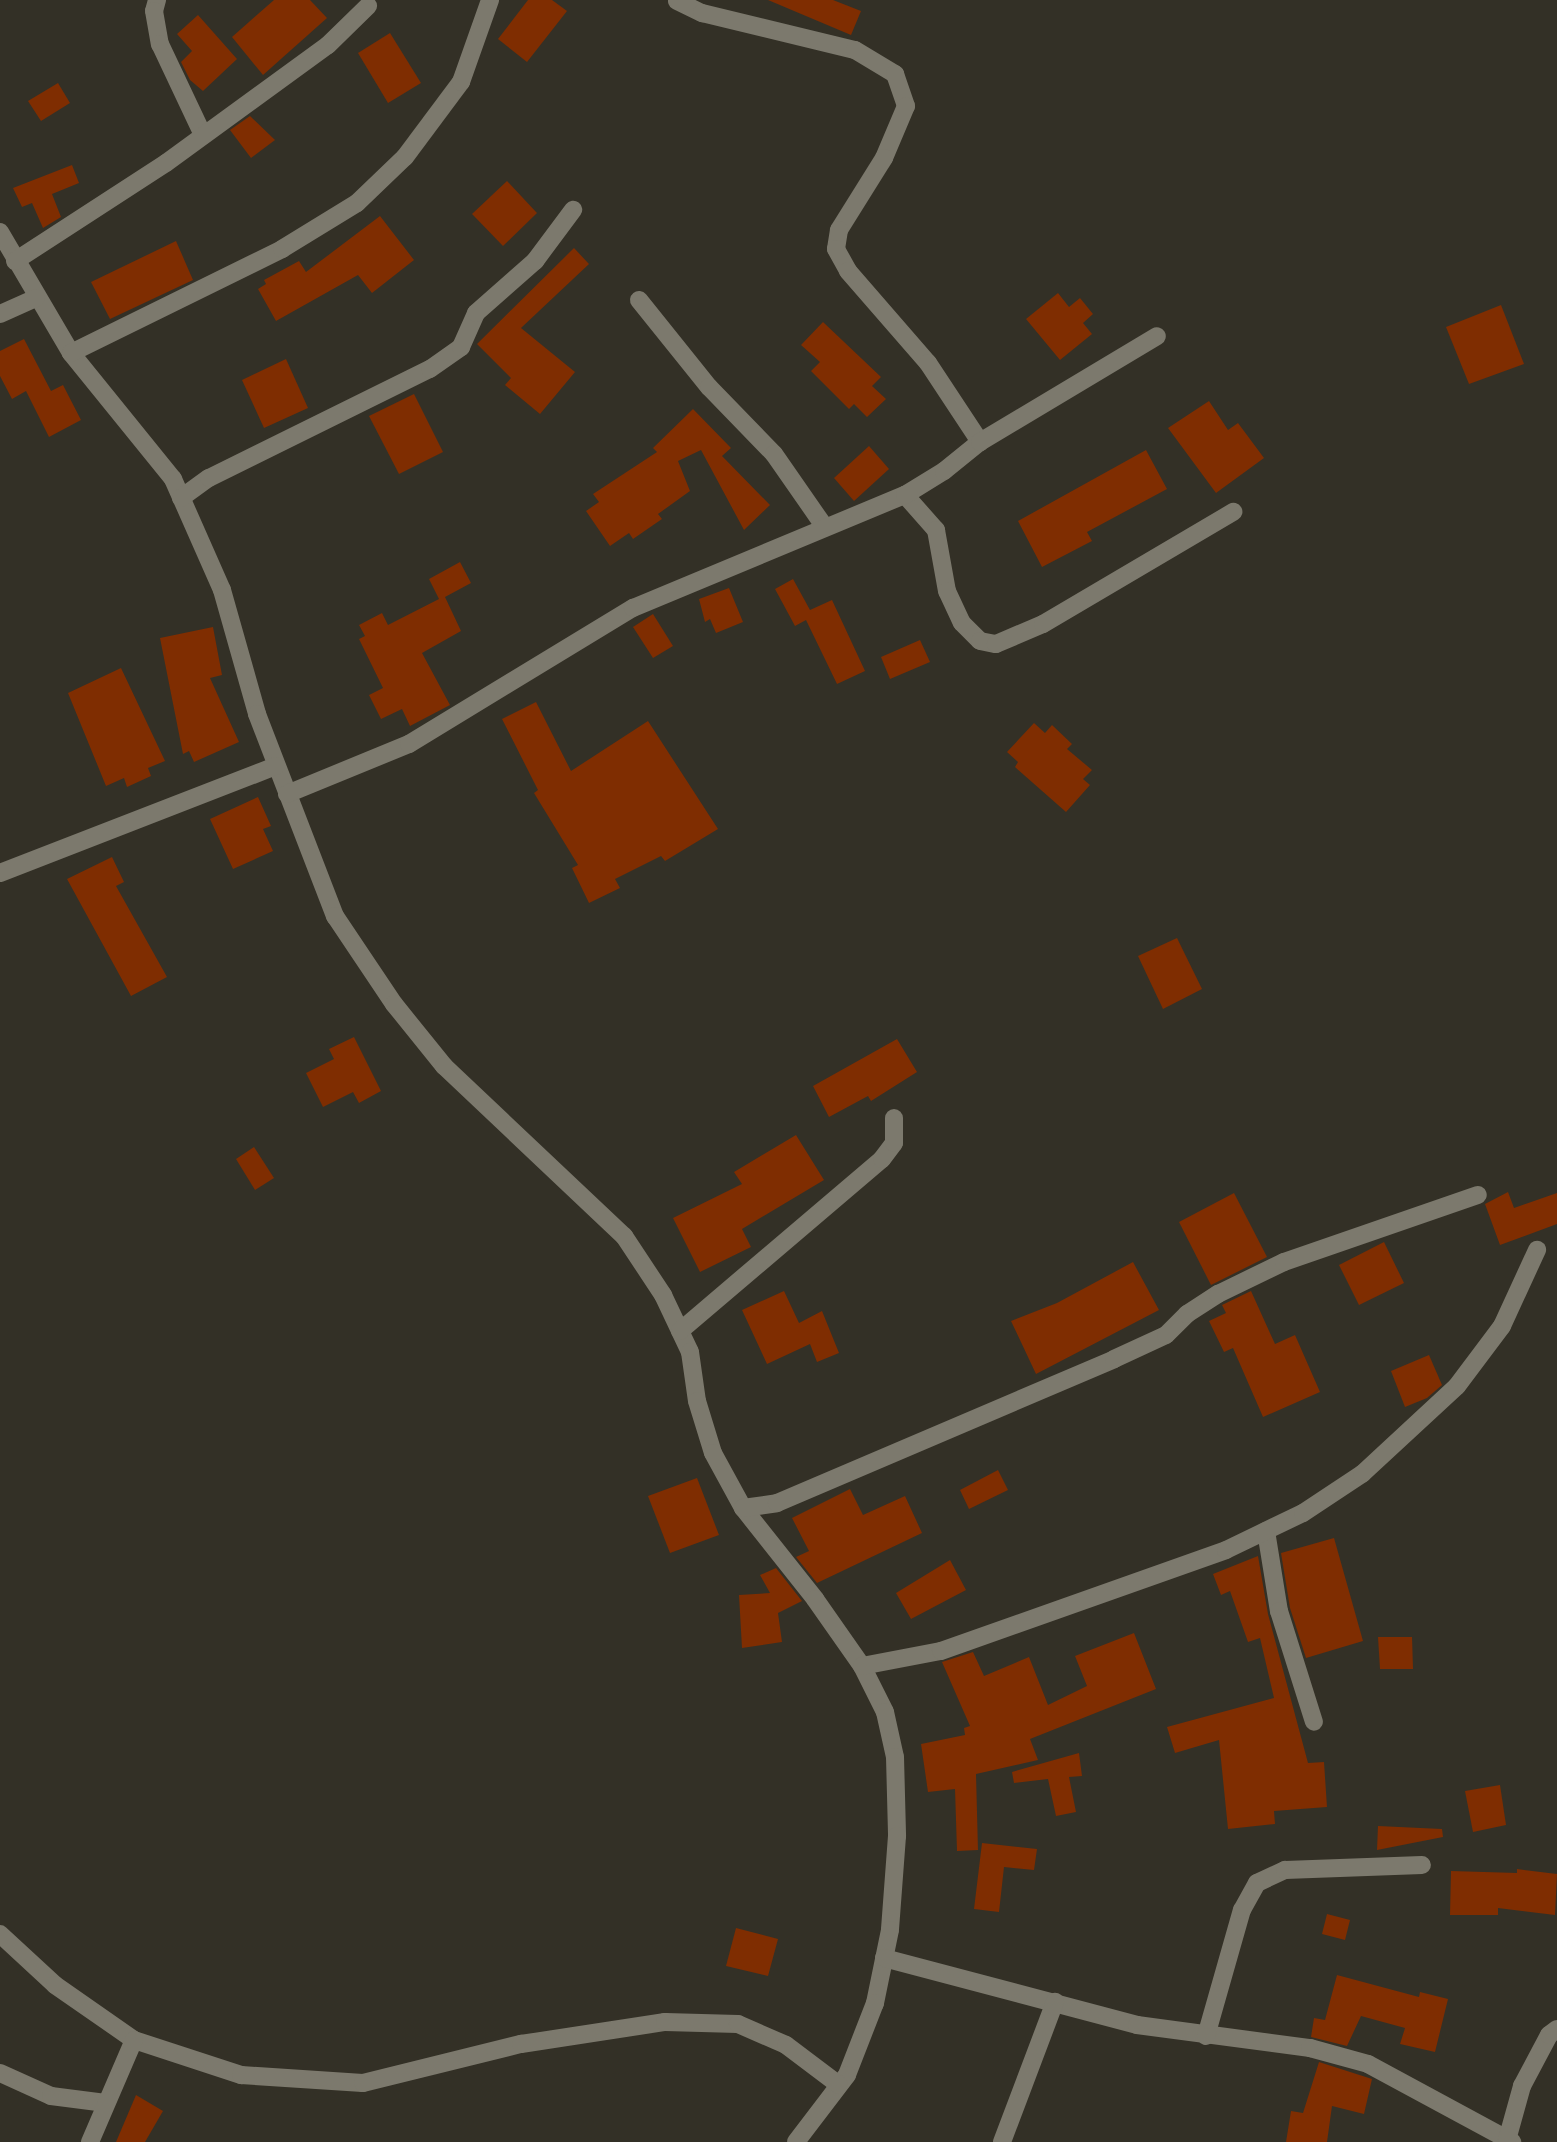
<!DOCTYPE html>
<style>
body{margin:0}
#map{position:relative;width:1557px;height:2142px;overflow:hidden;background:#333026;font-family:Inter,sans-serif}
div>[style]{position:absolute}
.building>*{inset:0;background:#7f2d01}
.minor>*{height:18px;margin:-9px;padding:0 9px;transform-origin:9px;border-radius:9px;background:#7c796d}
span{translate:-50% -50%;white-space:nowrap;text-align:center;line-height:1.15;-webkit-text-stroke:7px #333026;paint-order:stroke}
</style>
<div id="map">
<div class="building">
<div style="clip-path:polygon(274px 0,310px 0,327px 18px,263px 75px,232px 37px)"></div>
<div style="clip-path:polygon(528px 0,552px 0,567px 11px,527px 62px,498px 39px)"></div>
<div style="clip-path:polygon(768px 0,833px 0,861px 11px,851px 35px)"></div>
<div style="clip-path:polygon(198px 15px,237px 59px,203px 91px,190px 80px,181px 62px,192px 51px,177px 34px)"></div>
<div style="clip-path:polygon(390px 33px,421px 83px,388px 103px,358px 53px)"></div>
<div style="clip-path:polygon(58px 83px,70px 103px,41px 121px,28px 101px)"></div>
<div style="clip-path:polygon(250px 116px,275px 140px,251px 158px,230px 130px)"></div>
<div style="clip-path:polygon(72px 165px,79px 183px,52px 194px,61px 217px,43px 228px,32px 203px,22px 207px,13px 188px)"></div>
<div style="clip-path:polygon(507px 181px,537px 213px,503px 246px,472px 214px)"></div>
<div style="clip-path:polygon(380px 216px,414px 260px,372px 293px,358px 275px,276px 321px,258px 289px,266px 284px,264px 280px,299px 261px,306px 272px)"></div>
<div style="clip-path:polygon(176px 241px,193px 280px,110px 319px,91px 282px)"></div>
<div style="clip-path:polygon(574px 248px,589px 264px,521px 328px,575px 372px,540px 414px,505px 385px,511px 378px,477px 344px)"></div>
<div style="clip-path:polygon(1058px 293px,1069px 307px,1080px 298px,1093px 314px,1083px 323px,1092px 334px,1060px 360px,1026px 319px)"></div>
<div style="clip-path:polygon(1501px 305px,1524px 364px,1469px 384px,1446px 327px)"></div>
<div style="clip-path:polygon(823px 322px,881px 377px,872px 386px,886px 399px,867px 417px,854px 404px,849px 409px,811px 371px,820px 362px,801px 345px)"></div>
<div style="clip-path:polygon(24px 339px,51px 391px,63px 385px,81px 420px,49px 437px,26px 391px,12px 399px,0 376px,0 351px)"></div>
<div style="clip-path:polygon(286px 359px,308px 408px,264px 428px,242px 380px)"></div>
<div style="clip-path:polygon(414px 394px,443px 452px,399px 474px,369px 416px)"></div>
<div style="clip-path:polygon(1209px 401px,1228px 430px,1238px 423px,1264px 458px,1216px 493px,1168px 428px)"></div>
<div style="clip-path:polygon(693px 409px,731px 448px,722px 456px,770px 505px,744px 530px,701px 450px,678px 461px,690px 491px,658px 514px,662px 519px,633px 539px,629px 533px,610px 546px,586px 511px,599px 502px,593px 494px,657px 452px,653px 448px)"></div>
<div style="clip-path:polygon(869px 446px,889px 469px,854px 501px,834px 478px)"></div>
<div style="clip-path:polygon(1146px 450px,1167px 489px,1087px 532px,1092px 541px,1042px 567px,1018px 521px)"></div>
<div style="clip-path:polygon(460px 562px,471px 583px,445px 597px,461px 631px,422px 653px,450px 705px,410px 726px,402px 709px,381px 719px,369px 695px,383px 688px,359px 639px,365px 636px,359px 625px,382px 613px,388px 625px,439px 599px,429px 579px)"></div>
<div style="clip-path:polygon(793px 579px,810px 610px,832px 600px,865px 671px,837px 684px,806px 620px,795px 626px,775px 589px)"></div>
<div style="clip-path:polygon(729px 588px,743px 622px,716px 633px,710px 619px,705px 622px,699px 599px)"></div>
<div style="clip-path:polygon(653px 614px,673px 646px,653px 658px,633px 627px)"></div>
<div style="clip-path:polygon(213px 627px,222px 675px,210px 678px,239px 742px,194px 762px,189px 751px,183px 754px,160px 638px)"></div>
<div style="clip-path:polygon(920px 640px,930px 662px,890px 679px,881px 657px)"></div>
<div style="clip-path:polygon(121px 668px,165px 761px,148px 768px,151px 776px,127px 787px,124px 778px,106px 786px,68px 693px)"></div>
<div style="clip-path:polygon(536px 702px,571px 771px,648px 721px,718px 829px,665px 861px,661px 856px,615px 879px,620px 888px,589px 903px,572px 868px,578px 865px,534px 793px,538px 790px,502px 719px)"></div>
<div style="clip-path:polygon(1034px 723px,1045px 733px,1052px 725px,1072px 744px,1067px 749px,1092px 770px,1083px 779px,1090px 785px,1066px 812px,1015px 767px,1018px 762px,1007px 752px)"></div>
<div style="clip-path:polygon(258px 797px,271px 826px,263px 829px,273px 851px,233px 869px,210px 819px)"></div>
<div style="clip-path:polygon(112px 857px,124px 882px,116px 886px,167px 977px,131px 996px,67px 879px)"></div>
<div style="clip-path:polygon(1177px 938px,1202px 989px,1163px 1009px,1138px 956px)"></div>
<div style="clip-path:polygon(354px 1037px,381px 1091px,359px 1103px,353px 1092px,323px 1107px,306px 1073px,334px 1059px,329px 1049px)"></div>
<div style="clip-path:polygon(897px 1039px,917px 1072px,871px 1101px,868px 1096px,829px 1117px,813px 1086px)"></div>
<div style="clip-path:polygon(796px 1135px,824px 1180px,742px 1229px,751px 1247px,700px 1272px,673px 1218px,742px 1184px,734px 1172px)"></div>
<div style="clip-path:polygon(254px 1147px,274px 1178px,255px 1190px,236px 1159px)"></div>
<div style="clip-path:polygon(1508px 1192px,1514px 1208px,1557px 1193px,1557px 1224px,1500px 1245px,1485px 1204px)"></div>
<div style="clip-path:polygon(1234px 1193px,1267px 1257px,1211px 1285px,1179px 1222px)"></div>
<div style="clip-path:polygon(1384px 1242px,1404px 1283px,1359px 1305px,1339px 1265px)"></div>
<div style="clip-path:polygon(1133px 1262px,1159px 1310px,1036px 1374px,1011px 1321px,1057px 1303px)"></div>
<div style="clip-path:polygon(784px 1291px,799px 1323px,822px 1311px,839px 1353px,817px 1362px,810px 1344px,767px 1364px,742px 1310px)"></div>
<div style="clip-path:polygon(1251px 1291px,1275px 1344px,1295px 1335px,1320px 1392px,1263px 1417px,1233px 1348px,1224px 1352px,1209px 1321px,1226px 1313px,1222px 1305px)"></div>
<div style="clip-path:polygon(1429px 1355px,1442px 1385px,1427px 1398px,1405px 1407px,1391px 1371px)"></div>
<div style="clip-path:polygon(998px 1470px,1008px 1490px,969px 1509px,960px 1490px)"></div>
<div style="clip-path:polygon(697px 1478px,719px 1535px,670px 1553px,648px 1496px)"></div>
<div style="clip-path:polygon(850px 1489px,863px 1515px,905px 1496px,922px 1533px,817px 1583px,796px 1557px,809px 1551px,792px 1518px)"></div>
<div style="clip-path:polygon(1334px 1538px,1363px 1641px,1306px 1658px,1290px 1608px,1281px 1553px)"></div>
<div style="clip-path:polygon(1258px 1556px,1268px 1614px,1308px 1763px,1324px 1762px,1327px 1807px,1274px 1811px,1275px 1824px,1228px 1829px,1219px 1740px,1175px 1753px,1167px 1727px,1274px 1698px,1260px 1638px,1248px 1642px,1230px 1591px,1221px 1595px,1213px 1574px)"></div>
<div style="clip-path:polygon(950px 1560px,966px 1590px,911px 1619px,896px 1593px)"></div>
<div style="clip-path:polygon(776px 1568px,802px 1601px,778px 1613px,782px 1642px,742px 1648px,739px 1595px,770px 1593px,760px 1575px)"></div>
<div style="clip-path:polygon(1134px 1633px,1156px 1689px,1030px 1739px,1038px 1760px,976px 1774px,978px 1850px,957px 1851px,955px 1789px,928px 1792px,921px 1744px,965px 1735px,964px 1728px,970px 1726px,942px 1662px,973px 1652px,984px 1676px,1029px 1657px,1048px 1705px,1087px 1686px,1075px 1656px)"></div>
<div style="clip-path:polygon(1378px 1637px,1412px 1637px,1413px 1669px,1380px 1669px)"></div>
<div style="clip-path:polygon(1079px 1753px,1082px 1776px,1069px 1777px,1076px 1812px,1056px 1816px,1048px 1779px,1014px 1783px,1012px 1772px)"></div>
<div style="clip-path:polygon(1500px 1785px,1506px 1825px,1473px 1832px,1465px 1791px)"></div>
<div style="clip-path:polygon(1378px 1826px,1442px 1829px,1443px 1837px,1377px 1850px)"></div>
<div style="clip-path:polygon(982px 1843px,1037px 1849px,1034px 1870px,1004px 1867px,999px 1912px,974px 1909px)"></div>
<div style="clip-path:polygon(1517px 1869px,1557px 1874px,1555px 1915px,1498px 1908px,1498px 1915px,1450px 1915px,1451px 1871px,1517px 1873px)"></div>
<div style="clip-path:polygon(1327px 1914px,1350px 1920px,1345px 1940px,1322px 1934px)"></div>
<div style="clip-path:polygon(736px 1928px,778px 1939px,768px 1976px,726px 1966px)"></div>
<div style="clip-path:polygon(1337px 1975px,1419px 1997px,1420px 1992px,1448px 1999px,1435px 2052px,1400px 2044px,1405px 2028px,1361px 2016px,1347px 2046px,1311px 2037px,1314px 2018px,1325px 2020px)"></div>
<div style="clip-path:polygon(1319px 2062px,1372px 2079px,1364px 2114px,1332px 2106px,1327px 2142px,1286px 2142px,1291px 2111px,1303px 2113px)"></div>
<div style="clip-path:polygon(136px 2095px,163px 2111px,145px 2142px,116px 2142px)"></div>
</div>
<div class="minor">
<div style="left:157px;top:0;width:11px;rotate:105deg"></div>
<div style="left:154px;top:11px;width:34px;rotate:80deg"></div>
<div style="left:160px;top:44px;width:101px;rotate:64.7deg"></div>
<div style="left:677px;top:1px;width:28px;rotate:26deg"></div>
<div style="left:702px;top:13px;width:157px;rotate:13.6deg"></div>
<div style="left:855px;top:50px;width:47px;rotate:31deg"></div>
<div style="left:895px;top:74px;width:34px;rotate:71deg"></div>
<div style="left:906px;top:106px;width:56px;rotate:112.9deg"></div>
<div style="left:884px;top:158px;width:85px;rotate:122deg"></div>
<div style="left:839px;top:230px;width:19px;rotate:99deg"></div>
<div style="left:836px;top:249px;width:25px;rotate:61deg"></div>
<div style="left:848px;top:271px;width:122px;rotate:49deg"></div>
<div style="left:928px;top:363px;width:95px;rotate:56.6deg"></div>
<div style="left:0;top:232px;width:140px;rotate:59.6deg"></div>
<div style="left:71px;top:353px;width:162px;rotate:51deg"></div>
<div style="left:173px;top:479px;width:121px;rotate:66.2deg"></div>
<div style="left:222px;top:590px;width:129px;rotate:74.2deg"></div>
<div style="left:257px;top:714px;width:217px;rotate:68.9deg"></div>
<div style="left:335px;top:916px;width:106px;rotate:56.2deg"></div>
<div style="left:394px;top:1004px;width:80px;rotate:51.1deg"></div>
<div style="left:444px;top:1066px;width:248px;rotate:43.4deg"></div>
<div style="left:624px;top:1236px;width:71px;rotate:56.5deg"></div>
<div style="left:663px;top:1295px;width:63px;rotate:64.7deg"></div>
<div style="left:690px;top:1352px;width:49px;rotate:81.9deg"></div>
<div style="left:697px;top:1401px;width:54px;rotate:72.9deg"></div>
<div style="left:713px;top:1453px;width:63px;rotate:61.4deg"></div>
<div style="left:743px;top:1508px;width:116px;rotate:51.6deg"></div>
<div style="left:815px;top:1599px;width:82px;rotate:55deg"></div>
<div style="left:862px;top:1666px;width:51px;rotate:63.4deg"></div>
<div style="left:885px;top:1712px;width:46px;rotate:77.5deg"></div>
<div style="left:895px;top:1757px;width:79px;rotate:88.5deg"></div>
<div style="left:897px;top:1836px;width:94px;rotate:94.3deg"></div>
<div style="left:890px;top:1930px;width:75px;rotate:101.6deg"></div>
<div style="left:875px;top:2003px;width:77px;rotate:111.3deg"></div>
<div style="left:847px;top:2075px;width:84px;rotate:127.3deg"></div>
<div style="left:15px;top:261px;width:180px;rotate:-33deg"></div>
<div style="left:166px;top:163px;width:200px;rotate:-36.1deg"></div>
<div style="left:328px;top:45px;width:56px;rotate:-44.3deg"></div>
<div style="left:639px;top:300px;width:112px;rotate:51.2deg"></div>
<div style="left:709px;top:387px;width:93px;rotate:45.9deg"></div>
<div style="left:774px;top:454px;width:88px;rotate:55.2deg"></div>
<div style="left:0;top:314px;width:39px;rotate:-24deg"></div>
<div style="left:71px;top:353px;width:235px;rotate:-26.2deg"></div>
<div style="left:282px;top:249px;width:88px;rotate:-31.5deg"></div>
<div style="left:357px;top:203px;width:66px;rotate:-43.8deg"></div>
<div style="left:405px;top:157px;width:94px;rotate:-53.3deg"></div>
<div style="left:461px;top:82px;width:87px;rotate:-70.5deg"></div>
<div style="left:905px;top:495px;width:47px;rotate:48.5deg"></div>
<div style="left:936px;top:530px;width:62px;rotate:79.8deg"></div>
<div style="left:947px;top:591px;width:35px;rotate:65deg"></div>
<div style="left:962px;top:623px;width:25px;rotate:45deg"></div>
<div style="left:980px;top:641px;width:16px;rotate:11deg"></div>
<div style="left:996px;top:644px;width:51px;rotate:-23.1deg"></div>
<div style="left:1043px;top:624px;width:221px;rotate:-30.5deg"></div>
<div style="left:181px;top:498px;width:34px;rotate:-36deg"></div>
<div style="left:209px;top:478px;width:246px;rotate:-26.3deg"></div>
<div style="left:430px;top:369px;width:38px;rotate:-35deg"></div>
<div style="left:461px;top:347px;width:37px;rotate:-66deg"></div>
<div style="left:476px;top:313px;width:79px;rotate:-41.4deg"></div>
<div style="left:535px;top:261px;width:64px;rotate:-53.3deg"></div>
<div style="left:287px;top:794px;width:132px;rotate:-22.3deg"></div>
<div style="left:409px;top:744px;width:262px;rotate:-31.3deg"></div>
<div style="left:633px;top:608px;width:295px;rotate:-22.6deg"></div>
<div style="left:905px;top:495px;width:46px;rotate:-31.6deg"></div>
<div style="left:944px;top:471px;width:46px;rotate:-38.9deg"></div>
<div style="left:980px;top:442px;width:206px;rotate:-30.9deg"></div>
<div style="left:0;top:873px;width:296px;rotate:-21.2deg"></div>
<div style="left:680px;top:1331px;width:265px;rotate:-40.4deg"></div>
<div style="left:882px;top:1159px;width:20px;rotate:-53deg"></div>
<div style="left:894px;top:1143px;width:25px;rotate:-90deg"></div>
<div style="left:743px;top:1508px;width:34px;rotate:-8deg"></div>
<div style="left:777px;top:1503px;width:366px;rotate:-23.1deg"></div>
<div style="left:1114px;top:1359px;width:57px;rotate:-24.8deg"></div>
<div style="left:1166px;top:1335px;width:30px;rotate:-45deg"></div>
<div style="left:1187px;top:1314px;width:37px;rotate:-33deg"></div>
<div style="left:1218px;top:1294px;width:73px;rotate:-25.9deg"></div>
<div style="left:1284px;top:1262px;width:205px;rotate:-19.1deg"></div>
<div style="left:1266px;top:1531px;width:81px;rotate:80.8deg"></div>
<div style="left:1279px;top:1611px;width:116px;rotate:72.5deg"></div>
<div style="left:862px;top:1666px;width:80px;rotate:-10.8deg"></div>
<div style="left:941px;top:1651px;width:302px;rotate:-19.5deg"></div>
<div style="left:1226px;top:1550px;width:85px;rotate:-25.7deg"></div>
<div style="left:1303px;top:1513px;width:71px;rotate:-33.5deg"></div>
<div style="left:1362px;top:1474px;width:129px;rotate:-42.8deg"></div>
<div style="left:1457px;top:1386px;width:75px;rotate:-53.1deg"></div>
<div style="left:1502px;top:1326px;width:84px;rotate:-65.3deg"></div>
<div style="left:0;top:1934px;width:75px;rotate:42.8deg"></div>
<div style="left:55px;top:1985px;width:96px;rotate:34.8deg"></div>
<div style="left:134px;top:2040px;width:113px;rotate:18.1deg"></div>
<div style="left:241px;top:2075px;width:122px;rotate:3.8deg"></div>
<div style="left:363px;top:2083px;width:163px;rotate:-13.9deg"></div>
<div style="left:521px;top:2044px;width:146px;rotate:-8.7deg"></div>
<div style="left:665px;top:2022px;width:73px;rotate:1.6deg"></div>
<div style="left:738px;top:2024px;width:52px;rotate:23.6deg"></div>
<div style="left:786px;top:2045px;width:66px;rotate:37deg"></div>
<div style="left:884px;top:1958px;width:262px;rotate:14.8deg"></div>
<div style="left:1137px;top:2025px;width:175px;rotate:7.6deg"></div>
<div style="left:1310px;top:2048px;width:60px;rotate:15.4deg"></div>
<div style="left:1368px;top:2064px;width:164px;rotate:28.4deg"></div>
<div style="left:1206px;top:2036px;width:131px;rotate:-74.1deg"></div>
<div style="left:1242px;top:1910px;width:31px;rotate:-61deg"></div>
<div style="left:1257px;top:1883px;width:31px;rotate:-25deg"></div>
<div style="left:1285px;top:1870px;width:137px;rotate:-2.1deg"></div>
<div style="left:0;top:2073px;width:56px;rotate:24.3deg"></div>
<div style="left:51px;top:2096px;width:55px;rotate:7.3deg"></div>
<div style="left:1507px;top:2140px;width:56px;rotate:-74.5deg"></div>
<div style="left:1522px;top:2086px;width:58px;rotate:-62.1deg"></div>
<div style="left:1549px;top:2035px;width:10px;rotate:-37deg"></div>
<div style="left:90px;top:2142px;width:111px;rotate:-66.7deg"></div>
<div style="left:1002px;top:2142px;width:150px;rotate:-69.3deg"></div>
</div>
</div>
